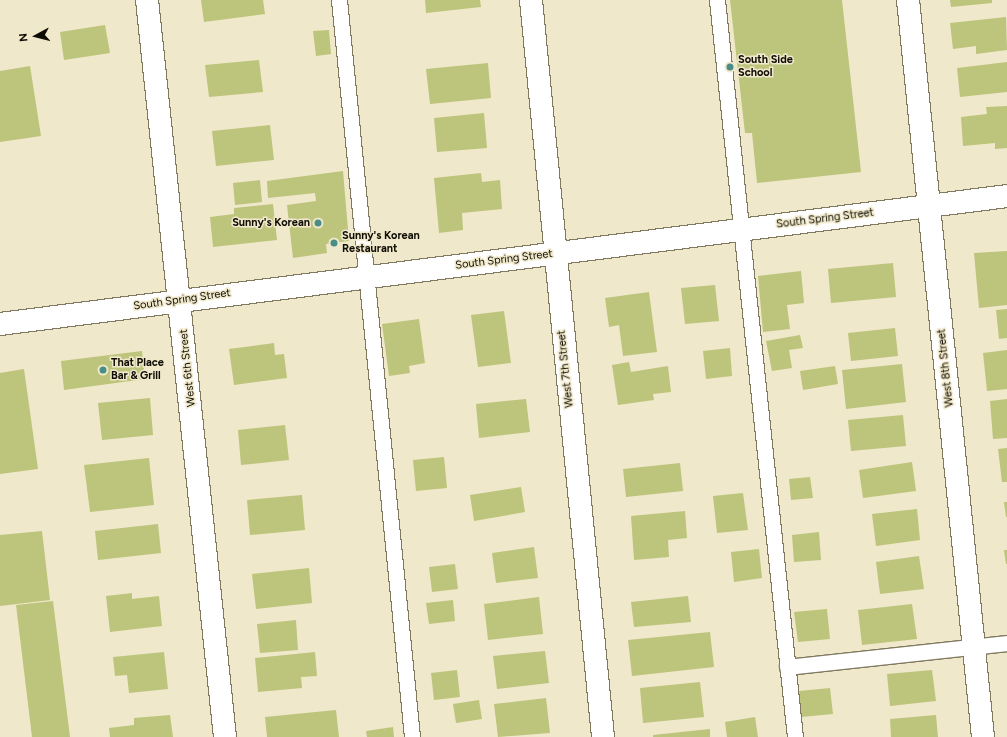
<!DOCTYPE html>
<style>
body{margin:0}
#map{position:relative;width:1007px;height:737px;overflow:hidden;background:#f0e8ca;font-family:Figtree,sans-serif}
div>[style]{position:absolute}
.building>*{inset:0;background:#bdc47c}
.roads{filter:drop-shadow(1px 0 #80795f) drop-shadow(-1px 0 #80795f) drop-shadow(0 1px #80795f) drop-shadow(0 -1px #80795f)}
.lane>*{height:15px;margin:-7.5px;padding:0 7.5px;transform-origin:7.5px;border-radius:7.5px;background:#fff}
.street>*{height:22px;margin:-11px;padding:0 11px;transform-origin:11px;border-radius:11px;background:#fff}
.secondary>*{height:22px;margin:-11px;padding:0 11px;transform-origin:11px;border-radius:11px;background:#fff}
.dots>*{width:11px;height:11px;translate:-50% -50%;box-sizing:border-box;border:2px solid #f0e8ca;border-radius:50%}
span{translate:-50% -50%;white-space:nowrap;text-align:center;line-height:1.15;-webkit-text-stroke:3px #f0e8ca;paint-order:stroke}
.poi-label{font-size:11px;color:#0f0c04;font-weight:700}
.left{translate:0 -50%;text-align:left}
.right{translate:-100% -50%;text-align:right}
.street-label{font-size:11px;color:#0f0c04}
.north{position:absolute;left:16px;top:16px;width:40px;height:40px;-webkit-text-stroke:3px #f0e8ca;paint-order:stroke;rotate:263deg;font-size:11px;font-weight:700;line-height:16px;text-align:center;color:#0f0c04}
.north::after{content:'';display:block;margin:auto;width:14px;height:18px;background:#0f0c04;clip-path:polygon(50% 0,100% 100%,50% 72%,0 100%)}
</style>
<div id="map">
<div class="building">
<div style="clip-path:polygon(201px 0,263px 0,265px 14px,204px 22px)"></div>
<div style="clip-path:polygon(425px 0,480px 0,481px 7px,426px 13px)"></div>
<div style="clip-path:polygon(730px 0,842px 0,861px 172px,757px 183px,752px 133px,745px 133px)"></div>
<div style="clip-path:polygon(950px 0,992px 0,992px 3px,951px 7px)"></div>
<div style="clip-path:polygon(1006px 17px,1007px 50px,976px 54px,976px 46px,953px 49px,950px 23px)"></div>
<div style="clip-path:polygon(105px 25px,110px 53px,64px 60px,60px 32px)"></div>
<div style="clip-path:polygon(329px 30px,331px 54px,316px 56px,313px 31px)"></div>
<div style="clip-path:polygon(259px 60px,263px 92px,209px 97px,205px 65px)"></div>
<div style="clip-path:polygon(1007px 62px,1007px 92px,960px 97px,957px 68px)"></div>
<div style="clip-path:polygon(488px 63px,491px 98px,430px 104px,426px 69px)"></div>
<div style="clip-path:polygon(30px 66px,41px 136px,0 142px,0 71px)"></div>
<div style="clip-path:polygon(1007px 106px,1007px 148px,995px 149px,995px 143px,963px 146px,961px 117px,987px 114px,986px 107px)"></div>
<div style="clip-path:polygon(484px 113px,487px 148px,437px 152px,434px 118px)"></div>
<div style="clip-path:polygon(270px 125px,274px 160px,216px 166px,212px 131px)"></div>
<div style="clip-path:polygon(343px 171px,349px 241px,326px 244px,327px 253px,293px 258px,287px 205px,316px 201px,315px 193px,268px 198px,267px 181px)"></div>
<div style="clip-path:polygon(481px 173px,482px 182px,500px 180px,502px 209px,462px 213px,463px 230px,439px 233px,434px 178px)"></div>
<div style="clip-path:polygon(260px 180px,262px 202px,235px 205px,233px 183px)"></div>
<div style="clip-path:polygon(273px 204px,277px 240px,213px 247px,210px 217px,234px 214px,234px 208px)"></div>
<div style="clip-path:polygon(1007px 251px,1007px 305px,979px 308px,974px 253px)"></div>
<div style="clip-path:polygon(893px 263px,896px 297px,831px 303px,828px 269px)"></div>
<div style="clip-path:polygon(801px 271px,804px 303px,787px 305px,790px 329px,763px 332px,758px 276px)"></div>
<div style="clip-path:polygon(715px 285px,719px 321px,685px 324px,681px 288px)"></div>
<div style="clip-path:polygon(649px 292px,657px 352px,623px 356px,619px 325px,609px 327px,605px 298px)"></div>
<div style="clip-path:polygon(1007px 309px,1007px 338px,999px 339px,996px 310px)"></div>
<div style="clip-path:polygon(504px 311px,511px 363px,478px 367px,471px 315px)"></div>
<div style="clip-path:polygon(419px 319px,425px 363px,409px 366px,410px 373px,389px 376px,382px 324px)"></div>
<div style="clip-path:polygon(895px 328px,898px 356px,851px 361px,848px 333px)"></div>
<div style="clip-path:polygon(800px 335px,803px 348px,789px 350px,792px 368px,772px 371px,766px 341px)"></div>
<div style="clip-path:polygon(274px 343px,275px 355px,284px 354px,287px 378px,234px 385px,229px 349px)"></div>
<div style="clip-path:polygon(730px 348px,732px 376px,706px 379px,703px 351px)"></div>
<div style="clip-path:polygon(1007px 350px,1007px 389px,987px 391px,983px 353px)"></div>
<div style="clip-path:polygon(142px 351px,145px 379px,64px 390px,61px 361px)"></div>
<div style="clip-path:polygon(629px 362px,631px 372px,668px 366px,671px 392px,653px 394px,654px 400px,618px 405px,612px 365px)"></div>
<div style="clip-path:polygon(902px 364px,906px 402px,846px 409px,842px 370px)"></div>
<div style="clip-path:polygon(835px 366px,838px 384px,803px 390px,800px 371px)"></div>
<div style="clip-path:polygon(24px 369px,38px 469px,0 474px,0 373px)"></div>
<div style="clip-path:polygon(150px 398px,153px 435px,102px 440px,98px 403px)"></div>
<div style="clip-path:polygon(526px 399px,530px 432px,479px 438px,476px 404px)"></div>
<div style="clip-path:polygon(1007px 399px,1007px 438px,993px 439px,990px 401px)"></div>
<div style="clip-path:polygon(903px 415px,906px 446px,851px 451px,848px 420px)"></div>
<div style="clip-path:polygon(285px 425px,289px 460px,241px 465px,238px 430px)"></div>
<div style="clip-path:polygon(1007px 448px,1007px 482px,1002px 482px,998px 449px)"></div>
<div style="clip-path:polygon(444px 457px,447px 488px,416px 491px,413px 460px)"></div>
<div style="clip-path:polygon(149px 458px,154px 505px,90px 512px,84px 465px)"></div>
<div style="clip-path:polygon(912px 462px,916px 491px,863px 498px,859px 470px)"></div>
<div style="clip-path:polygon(680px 463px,683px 491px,626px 497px,623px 469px)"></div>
<div style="clip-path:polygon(810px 477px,813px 498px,791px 500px,789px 479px)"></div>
<div style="clip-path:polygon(521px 487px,525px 512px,474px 521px,470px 495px)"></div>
<div style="clip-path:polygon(743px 493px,748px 530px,717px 533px,713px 496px)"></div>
<div style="clip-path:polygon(302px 495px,305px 530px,250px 535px,247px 500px)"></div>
<div style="clip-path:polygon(1004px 502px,1007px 502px,1007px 517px,1006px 517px)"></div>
<div style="clip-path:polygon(917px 509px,920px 540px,876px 546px,872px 514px)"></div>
<div style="clip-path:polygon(685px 511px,687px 538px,668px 540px,669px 557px,634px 560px,631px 516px)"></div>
<div style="clip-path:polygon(158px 524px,161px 553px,98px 560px,95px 531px)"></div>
<div style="clip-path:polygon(42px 531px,50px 600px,0 606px,0 535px)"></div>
<div style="clip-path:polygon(819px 532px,821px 560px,794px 562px,792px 535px)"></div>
<div style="clip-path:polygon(534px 547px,538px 578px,496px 583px,492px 553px)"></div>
<div style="clip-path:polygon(759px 549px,762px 578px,734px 582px,731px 552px)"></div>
<div style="clip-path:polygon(1004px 550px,1007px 550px,1007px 564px,1006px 564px)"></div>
<div style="clip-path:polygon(919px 556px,924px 589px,880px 594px,876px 562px)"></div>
<div style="clip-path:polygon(455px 564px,458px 589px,432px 592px,429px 567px)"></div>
<div style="clip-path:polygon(309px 568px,312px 603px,256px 609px,252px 574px)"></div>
<div style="clip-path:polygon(132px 593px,132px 599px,159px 596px,162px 626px,110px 632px,106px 596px)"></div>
<div style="clip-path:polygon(688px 596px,691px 622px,634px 627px,631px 602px)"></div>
<div style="clip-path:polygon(539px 597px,543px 634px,488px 640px,484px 604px)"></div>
<div style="clip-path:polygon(453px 600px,455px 621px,429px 624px,426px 603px)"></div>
<div style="clip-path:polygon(53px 601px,70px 737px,32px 737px,16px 605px)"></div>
<div style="clip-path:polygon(912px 604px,917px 639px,862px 645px,858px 610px)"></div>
<div style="clip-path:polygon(827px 609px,830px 639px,798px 642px,794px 612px)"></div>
<div style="clip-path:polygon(296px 620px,298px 650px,260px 653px,257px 624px)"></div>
<div style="clip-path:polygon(710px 632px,714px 667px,632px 676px,628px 640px)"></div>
<div style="clip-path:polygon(545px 651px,549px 683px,497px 689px,493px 656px)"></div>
<div style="clip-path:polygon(164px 652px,168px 689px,129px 693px,127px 675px,115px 676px,113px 657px)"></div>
<div style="clip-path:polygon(315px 652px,317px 676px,301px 677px,302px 688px,258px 692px,255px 658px)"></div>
<div style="clip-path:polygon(457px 670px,460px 697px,434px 700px,431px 673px)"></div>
<div style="clip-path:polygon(932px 670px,936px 701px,890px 706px,887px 674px)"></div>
<div style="clip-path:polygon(700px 682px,704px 717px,643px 723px,640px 688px)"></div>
<div style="clip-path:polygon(830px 688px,833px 714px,801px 717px,799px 691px)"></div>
<div style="clip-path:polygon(546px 698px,550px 733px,498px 737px,494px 704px)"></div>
<div style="clip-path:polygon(479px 700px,482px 719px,456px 723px,453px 704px)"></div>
<div style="clip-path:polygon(336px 710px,339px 737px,267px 737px,265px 717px)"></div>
<div style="clip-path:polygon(170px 715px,173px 737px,110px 737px,109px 728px,134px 725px,134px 718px)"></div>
<div style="clip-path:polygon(936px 715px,938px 737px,891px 737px,890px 719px)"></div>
<div style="clip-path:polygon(755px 717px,758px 737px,727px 737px,725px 722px)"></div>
<div style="clip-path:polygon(393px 727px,394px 737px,367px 737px,366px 731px)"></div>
<div style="clip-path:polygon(710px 729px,710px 737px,653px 737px,653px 735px)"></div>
</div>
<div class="roads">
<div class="lane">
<div style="left:339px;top:0;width:741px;rotate:84.34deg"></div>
<div style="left:717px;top:0;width:741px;rotate:83.96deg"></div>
<div style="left:787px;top:667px;width:221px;rotate:-6.2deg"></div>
</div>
<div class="street">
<div style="left:147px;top:0;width:741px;rotate:83.96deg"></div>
<div style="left:531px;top:0;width:741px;rotate:84.42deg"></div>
</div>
<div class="secondary">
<div style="left:908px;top:0;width:741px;rotate:84.19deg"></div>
<div style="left:0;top:324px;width:1015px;rotate:-7.24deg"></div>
</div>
</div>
<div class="dots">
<div style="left:730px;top:67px;background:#488e86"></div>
<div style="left:318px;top:223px;background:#488e86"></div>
<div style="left:334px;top:243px;background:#488e86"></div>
<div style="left:103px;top:370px;background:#488e86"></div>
</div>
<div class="poi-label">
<span class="left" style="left:738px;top:67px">South Side<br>School</span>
<span class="right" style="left:310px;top:223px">Sunny's Korean</span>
<span class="left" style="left:342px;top:243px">Sunny's Korean<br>Restaurant</span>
<span class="left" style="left:111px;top:370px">That Place<br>Bar &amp; Grill</span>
</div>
<div class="street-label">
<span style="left:825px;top:219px;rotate:-7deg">South Spring Street</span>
<span style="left:504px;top:260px;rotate:-7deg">South Spring Street</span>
<span style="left:182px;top:300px;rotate:-8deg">South Spring Street</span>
<span style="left:188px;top:368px;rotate:-96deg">West 6th Street</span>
<span style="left:946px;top:368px;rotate:-96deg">West 8th Street</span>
<span style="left:566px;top:369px;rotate:-96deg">West 7th Street</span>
</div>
<div class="north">N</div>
</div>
